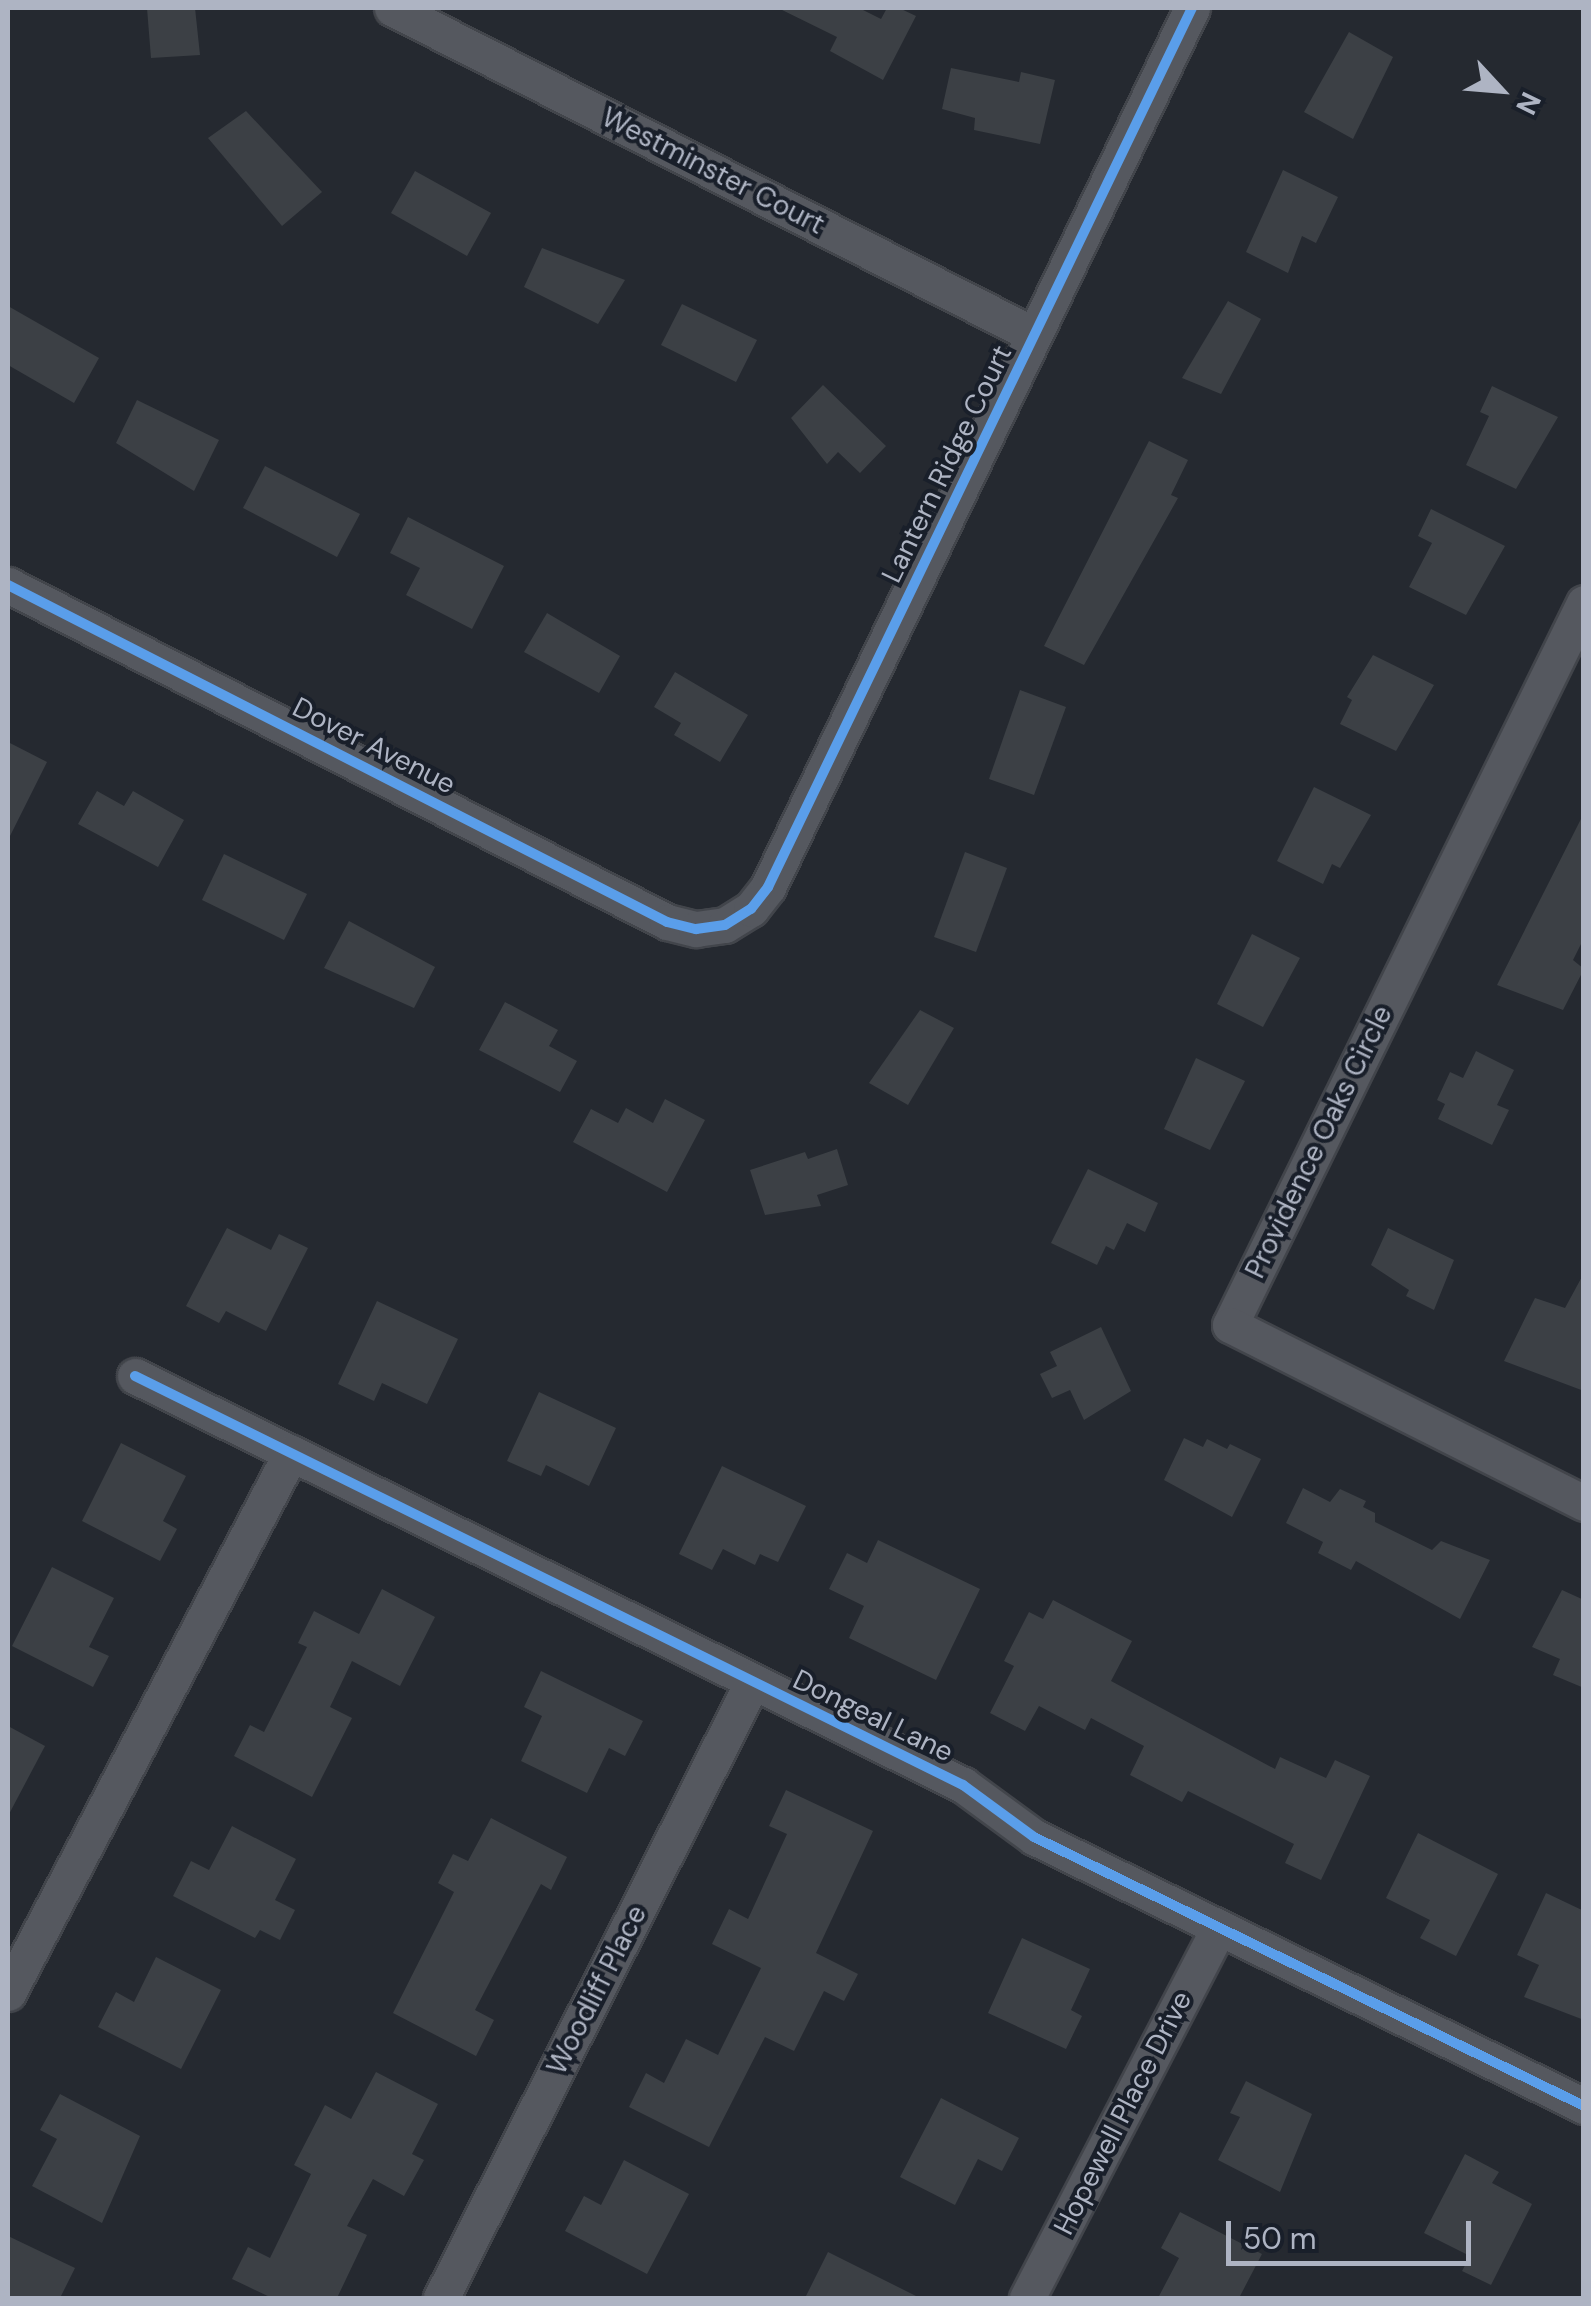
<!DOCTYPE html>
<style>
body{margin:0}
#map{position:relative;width:1591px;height:2306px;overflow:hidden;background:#252930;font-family:"DM Sans",sans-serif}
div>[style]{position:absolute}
.building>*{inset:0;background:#3c4045}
.roads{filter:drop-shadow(2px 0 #42454b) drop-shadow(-2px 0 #42454b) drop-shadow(0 2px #42454b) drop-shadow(0 -2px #42454b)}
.street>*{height:35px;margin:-17.5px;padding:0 17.5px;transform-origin:17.5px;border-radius:17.5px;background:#55585f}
.cycleway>*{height:10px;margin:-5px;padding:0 5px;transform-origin:5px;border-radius:5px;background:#5a9eea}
span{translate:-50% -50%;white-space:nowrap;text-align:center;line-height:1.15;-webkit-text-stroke:8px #191f2a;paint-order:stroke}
.street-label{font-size:28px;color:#aeb4c3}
.frame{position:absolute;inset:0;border:10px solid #aeb4c3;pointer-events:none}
.north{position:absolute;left:1451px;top:40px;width:100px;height:100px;-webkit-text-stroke:8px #191f2a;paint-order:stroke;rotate:116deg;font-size:28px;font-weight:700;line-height:40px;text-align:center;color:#aeb4c3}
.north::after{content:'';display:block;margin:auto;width:35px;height:45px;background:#aeb4c3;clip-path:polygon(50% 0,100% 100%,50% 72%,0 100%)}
.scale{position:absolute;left:1226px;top:2221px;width:245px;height:45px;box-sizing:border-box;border:5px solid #aeb4c3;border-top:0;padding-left:12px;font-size:30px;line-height:35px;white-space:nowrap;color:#aeb4c3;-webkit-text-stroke:8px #191f2a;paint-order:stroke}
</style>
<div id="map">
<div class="building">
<div style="clip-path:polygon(147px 8px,195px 8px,200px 55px,151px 58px)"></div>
<div style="clip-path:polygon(778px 8px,859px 8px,881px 19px,887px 8px,899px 8px,916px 16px,883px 80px,830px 51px,837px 37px)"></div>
<div style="clip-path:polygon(1349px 32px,1393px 57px,1353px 139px,1304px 112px)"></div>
<div style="clip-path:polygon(951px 68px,1019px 82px,1021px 72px,1055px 80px,1040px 144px,974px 130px,975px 118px,942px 109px)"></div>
<div style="clip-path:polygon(246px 111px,322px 192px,282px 226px,208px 138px)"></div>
<div style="clip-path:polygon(1283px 170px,1338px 197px,1316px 243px,1302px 236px,1288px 273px,1246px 252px)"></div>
<div style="clip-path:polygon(415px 171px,491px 213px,467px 256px,391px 213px)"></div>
<div style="clip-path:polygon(542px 248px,625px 280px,598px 324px,524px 287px)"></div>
<div style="clip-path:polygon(1228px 301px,1261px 319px,1221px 394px,1182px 378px)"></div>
<div style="clip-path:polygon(682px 304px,757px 340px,736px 382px,661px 345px)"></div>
<div style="clip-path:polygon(8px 306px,99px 358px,74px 403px,8px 365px)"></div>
<div style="clip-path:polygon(823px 385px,886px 446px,860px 473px,838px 452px,827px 464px,791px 418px)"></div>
<div style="clip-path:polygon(1492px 386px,1558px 417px,1516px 489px,1466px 465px,1489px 416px,1480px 412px)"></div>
<div style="clip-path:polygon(137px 400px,219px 440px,194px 491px,116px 443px)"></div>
<div style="clip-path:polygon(1149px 441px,1188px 460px,1171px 495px,1178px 498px,1084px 665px,1044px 646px)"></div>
<div style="clip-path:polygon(265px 466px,360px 514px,337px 557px,243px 508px)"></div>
<div style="clip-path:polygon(1431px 509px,1505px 546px,1466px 615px,1409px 587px,1432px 543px,1418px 536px)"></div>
<div style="clip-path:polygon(408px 517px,504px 566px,472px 629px,406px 595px,420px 568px,390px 553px)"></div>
<div style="clip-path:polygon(547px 613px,620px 656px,599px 693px,524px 652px)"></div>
<div style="clip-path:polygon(1373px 655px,1434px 685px,1396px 751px,1340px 724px,1352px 700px,1347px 697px)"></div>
<div style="clip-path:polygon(675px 672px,748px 715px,720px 762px,674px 735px,681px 723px,654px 707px)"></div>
<div style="clip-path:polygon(1020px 690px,1066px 707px,1034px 795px,989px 779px)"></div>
<div style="clip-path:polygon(8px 742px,47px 762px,8px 840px)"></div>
<div style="clip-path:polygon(1314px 787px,1371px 815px,1340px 868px,1332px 864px,1323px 884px,1277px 861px)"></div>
<div style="clip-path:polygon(97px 791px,124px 806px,133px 791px,184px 820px,158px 867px,78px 824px)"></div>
<div style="clip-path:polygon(1584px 813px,1584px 938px,1573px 960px,1584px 969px,1563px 1010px,1497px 985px)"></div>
<div style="clip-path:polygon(965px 852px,1007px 868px,976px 952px,934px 937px)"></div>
<div style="clip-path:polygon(224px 854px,307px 894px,284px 940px,202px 900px)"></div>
<div style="clip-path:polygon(349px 921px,435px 967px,414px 1008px,324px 968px)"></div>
<div style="clip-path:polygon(1252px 934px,1300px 958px,1263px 1027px,1217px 1004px)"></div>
<div style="clip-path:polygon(505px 1002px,558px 1030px,549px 1046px,577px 1061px,560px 1092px,479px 1050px)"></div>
<div style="clip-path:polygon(920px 1010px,954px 1028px,908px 1105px,869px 1083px)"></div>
<div style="clip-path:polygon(1476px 1051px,1514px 1070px,1497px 1105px,1509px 1110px,1492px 1145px,1438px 1119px,1445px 1104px,1437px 1100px,1450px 1072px,1463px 1078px)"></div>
<div style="clip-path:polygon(1196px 1058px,1245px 1081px,1210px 1150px,1164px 1129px)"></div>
<div style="clip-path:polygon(665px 1099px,705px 1120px,667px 1192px,573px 1142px,591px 1109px,618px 1123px,626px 1108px,653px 1123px)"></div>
<div style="clip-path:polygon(837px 1149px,848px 1185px,817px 1195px,821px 1206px,765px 1215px,750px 1170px,805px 1152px,808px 1159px)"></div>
<div style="clip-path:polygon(1088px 1169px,1158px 1203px,1145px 1232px,1127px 1223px,1114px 1250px,1106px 1246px,1097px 1265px,1051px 1243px)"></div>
<div style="clip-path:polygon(227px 1228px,271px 1250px,279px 1234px,308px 1248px,266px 1331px,226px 1311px,219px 1323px,186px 1306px)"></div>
<div style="clip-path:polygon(1388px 1228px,1454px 1260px,1434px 1310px,1406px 1296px,1409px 1290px,1371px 1265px)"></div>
<div style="clip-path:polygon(1584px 1273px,1584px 1391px,1504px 1361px,1535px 1298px,1565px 1308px)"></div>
<div style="clip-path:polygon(377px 1301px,458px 1339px,427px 1404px,382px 1383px,374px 1401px,338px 1384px)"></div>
<div style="clip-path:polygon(1101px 1327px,1131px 1391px,1084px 1420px,1070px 1390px,1052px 1398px,1040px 1374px,1057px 1366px,1050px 1352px)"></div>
<div style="clip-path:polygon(539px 1392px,616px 1428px,589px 1486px,546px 1465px,541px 1476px,507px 1461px)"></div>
<div style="clip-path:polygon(1184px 1438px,1203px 1447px,1207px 1439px,1227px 1449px,1230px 1444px,1261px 1459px,1232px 1517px,1164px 1480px)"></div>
<div style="clip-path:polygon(121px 1443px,186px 1476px,163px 1521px,177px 1529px,160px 1561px,82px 1521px)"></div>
<div style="clip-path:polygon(722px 1466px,806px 1506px,778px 1562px,760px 1554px,755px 1565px,723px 1549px,712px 1570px,679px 1554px)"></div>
<div style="clip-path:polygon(1303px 1488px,1330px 1502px,1340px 1489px,1366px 1501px,1363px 1507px,1375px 1513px,1375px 1522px,1432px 1550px,1441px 1541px,1490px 1560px,1460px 1619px,1356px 1561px,1351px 1570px,1318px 1553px,1323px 1542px,1286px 1523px)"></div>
<div style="clip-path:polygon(878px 1540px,980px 1589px,936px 1680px,849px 1638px,864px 1606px,829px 1589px,847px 1553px,867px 1563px)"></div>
<div style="clip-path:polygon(52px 1567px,114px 1598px,89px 1647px,109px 1656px,93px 1687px,12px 1646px)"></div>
<div style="clip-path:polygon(382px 1589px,435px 1617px,400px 1686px,352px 1661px,330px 1707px,352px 1718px,312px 1797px,234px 1756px,250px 1725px,264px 1732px,307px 1647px,298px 1643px,314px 1611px,359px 1634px)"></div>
<div style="clip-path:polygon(1562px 1590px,1584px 1600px,1584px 1688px,1553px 1675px,1560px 1659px,1532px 1647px)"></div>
<div style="clip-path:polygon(1053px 1600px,1132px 1641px,1111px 1681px,1275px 1769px,1280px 1757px,1326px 1778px,1335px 1760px,1370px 1776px,1321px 1880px,1285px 1863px,1294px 1844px,1188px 1791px,1182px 1802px,1130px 1775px,1144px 1746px,1091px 1718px,1085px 1730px,1039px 1706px,1025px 1731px,990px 1713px,1014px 1666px,1004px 1661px,1029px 1612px,1043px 1619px)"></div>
<div style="clip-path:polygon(541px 1671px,643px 1721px,625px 1756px,609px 1748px,587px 1793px,521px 1761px,542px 1716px,524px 1707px)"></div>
<div style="clip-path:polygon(8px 1726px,45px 1746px,8px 1816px)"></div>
<div style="clip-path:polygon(786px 1790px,873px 1831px,816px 1953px,858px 1974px,844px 2001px,824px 1991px,794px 2051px,765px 2037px,709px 2147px,629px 2107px,646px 2073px,664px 2083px,686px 2039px,718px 2055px,761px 1968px,712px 1944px,729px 1909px,748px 1919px,787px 1834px,769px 1826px)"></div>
<div style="clip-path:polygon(491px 1818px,567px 1857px,551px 1890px,541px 1884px,475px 2010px,494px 2020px,476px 2056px,393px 2013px,454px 1892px,438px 1883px,453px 1854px,468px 1861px)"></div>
<div style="clip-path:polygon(232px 1826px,296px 1859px,275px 1900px,295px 1910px,280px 1940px,260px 1930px,255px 1938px,173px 1896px,191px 1861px,209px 1870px)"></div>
<div style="clip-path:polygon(1418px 1833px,1498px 1874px,1456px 1956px,1420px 1938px,1430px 1920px,1386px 1898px)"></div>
<div style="clip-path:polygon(1546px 1893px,1584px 1911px,1584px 2020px,1524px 1997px,1539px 1965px,1517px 1955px)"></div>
<div style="clip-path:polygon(1022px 1938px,1090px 1969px,1071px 2010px,1082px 2016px,1066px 2049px,988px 2013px)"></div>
<div style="clip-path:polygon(156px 1957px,221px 1990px,181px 2069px,98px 2027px,116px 1992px,134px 2002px)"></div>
<div style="clip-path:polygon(376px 2072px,438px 2104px,412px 2154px,424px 2160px,404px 2196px,373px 2179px,347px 2226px,367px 2235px,337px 2298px,272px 2298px,232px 2279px,248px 2247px,270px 2258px,311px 2174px,294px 2165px,325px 2105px,351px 2119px)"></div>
<div style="clip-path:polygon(1246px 2081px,1312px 2114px,1280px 2192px,1218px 2160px,1240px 2117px,1230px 2113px)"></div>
<div style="clip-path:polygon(60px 2094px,140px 2136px,102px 2223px,32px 2186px,57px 2139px,40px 2130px)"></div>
<div style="clip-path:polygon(941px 2098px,1019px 2138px,1002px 2171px,978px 2159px,955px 2205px,900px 2177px)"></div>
<div style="clip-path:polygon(1465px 2154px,1499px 2172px,1492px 2183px,1532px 2204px,1491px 2285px,1462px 2271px,1470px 2256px,1424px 2233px)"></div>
<div style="clip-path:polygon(624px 2160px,689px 2194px,647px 2274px,565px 2231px,584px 2196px,601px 2205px)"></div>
<div style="clip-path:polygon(1180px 2212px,1262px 2254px,1239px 2298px,1158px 2298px,1179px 2258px,1161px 2248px)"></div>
<div style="clip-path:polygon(8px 2236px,75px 2268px,60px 2298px,8px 2298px)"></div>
<div style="clip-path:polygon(828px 2252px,920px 2298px,805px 2298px)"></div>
</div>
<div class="roads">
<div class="street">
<div style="left:392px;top:8px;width:720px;rotate:26.99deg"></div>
<div style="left:8px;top:585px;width:740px;rotate:27.08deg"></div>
<div style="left:667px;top:922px;width:30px;rotate:14deg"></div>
<div style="left:696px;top:929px;width:29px;rotate:-8deg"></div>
<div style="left:725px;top:925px;width:31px;rotate:-32deg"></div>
<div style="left:751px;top:909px;width:28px;rotate:-52deg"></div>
<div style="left:768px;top:887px;width:976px;rotate:-64.25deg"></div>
<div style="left:1584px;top:603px;width:804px;rotate:116.12deg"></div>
<div style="left:1230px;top:1325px;width:396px;rotate:26.7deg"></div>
<div style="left:135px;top:1376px;width:924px;rotate:26.29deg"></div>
<div style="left:963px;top:1785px;width:88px;rotate:36.2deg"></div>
<div style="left:1034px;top:1837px;width:612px;rotate:26.06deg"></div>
<div style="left:8px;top:1993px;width:610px;rotate:-62.34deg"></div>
<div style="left:441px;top:2298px;width:691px;rotate:-63.18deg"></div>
<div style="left:1027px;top:2298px;width:417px;rotate:-62.6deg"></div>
</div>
</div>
<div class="cycleway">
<div style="left:8px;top:585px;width:740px;rotate:27.08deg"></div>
<div style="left:667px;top:922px;width:30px;rotate:14deg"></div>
<div style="left:696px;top:929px;width:29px;rotate:-8deg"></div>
<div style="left:725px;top:925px;width:31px;rotate:-32deg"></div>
<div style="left:751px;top:909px;width:28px;rotate:-52deg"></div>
<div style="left:768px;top:887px;width:976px;rotate:-64.25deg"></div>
<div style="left:135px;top:1376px;width:924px;rotate:26.29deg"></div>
<div style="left:963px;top:1785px;width:88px;rotate:36.2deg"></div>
<div style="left:1034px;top:1837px;width:612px;rotate:26.06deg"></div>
</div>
<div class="street-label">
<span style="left:713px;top:171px;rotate:27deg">Westminster Court</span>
<span style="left:947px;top:464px;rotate:-64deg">Lantern Ridge Court</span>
<span style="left:374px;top:746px;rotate:27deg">Dover Avenue</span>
<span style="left:1319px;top:1142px;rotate:-64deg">Providence Oaks Circle</span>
<span style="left:873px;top:1716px;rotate:26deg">Dongeal Lane</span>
<span style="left:597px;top:1990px;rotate:-63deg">Woodliff Place</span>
<span style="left:1123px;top:2113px;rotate:-63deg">Hopewell Place Drive</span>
</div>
<div class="frame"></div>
<div class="north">N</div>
<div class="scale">50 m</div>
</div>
